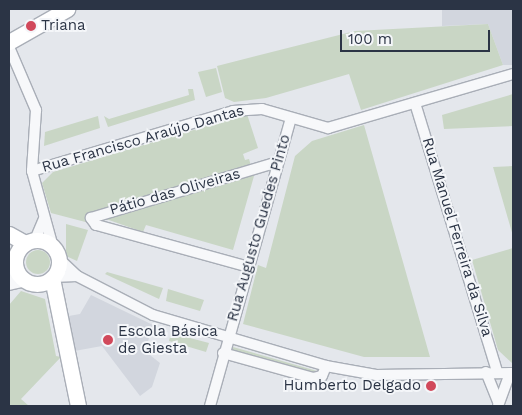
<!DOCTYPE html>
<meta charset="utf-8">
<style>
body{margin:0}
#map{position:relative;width:522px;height:415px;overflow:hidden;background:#e4e7ec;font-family:"Work Sans",sans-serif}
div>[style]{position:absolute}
.built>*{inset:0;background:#d2d6de}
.green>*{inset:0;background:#c9d6c5}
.round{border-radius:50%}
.roads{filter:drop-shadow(1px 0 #a9aeb7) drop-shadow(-1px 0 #a9aeb7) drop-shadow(0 1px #a9aeb7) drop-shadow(0 -1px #a9aeb7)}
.street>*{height:10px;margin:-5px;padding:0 5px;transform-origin:5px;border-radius:5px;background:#f7f8fa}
.secondary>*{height:15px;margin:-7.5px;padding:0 7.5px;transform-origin:7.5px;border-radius:7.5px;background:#fff}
.secondary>.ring{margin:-7.5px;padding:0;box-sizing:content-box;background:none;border:15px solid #fff;border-radius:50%}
.dots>*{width:14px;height:14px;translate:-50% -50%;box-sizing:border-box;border:2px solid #f4f6f9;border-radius:50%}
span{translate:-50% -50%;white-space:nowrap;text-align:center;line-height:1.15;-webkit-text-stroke:4px #f4f6f9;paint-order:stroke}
.poi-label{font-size:15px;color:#2b3445}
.left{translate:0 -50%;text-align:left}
.right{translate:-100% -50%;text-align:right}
.street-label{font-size:15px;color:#2b3445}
.frame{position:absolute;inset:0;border:10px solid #2b3445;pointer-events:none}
.scale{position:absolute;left:340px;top:30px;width:150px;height:22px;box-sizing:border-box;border:2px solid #2b3445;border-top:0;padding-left:6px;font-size:15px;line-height:18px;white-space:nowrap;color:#2b3445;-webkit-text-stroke:4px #f4f6f9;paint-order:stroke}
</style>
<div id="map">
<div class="built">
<div style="clip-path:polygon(442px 9px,513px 9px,513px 65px,503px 65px,488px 24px,442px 26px)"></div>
<div style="clip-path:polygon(91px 295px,153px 325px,145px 351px,160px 363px,152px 387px,140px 396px,102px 346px,69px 352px,63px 317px,80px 314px)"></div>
</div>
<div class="green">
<div style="clip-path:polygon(488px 24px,503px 65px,361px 110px,349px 74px,266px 98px,234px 102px,225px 98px,217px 66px,355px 31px)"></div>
<div style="clip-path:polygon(216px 68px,222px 92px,206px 97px,198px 72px)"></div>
<div style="clip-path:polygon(188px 89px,193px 89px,195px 100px,108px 127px,104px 116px,109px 119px,189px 95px)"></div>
<div style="clip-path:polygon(513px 94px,513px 126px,444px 129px,442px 115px)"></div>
<div style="clip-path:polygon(247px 114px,258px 148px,243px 154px,245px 160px,249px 159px,254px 176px,233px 250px,146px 225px,143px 232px,106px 219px,93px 224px,51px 213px,42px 183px,53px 172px)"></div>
<div style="clip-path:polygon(98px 116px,100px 128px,44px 146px,45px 132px)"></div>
<div style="clip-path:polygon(364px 125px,430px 357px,364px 357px,243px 324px,258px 265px,266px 268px,295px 156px,312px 141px)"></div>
<div style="clip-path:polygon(513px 166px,512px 181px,513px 236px,493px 167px)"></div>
<div style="clip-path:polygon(66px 224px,88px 230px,77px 261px,66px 256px)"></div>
<div style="clip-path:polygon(513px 248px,513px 364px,498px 350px,472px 260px)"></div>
<div class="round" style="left:26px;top:250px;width:24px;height:24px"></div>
<div style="clip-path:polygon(107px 272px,163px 288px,159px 299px,105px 274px)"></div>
<div style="clip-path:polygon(168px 289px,204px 300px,200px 311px,166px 301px)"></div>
<div style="clip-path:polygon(21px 291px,45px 299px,56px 356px,61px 357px,21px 399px,29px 406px,9px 406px,9px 305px)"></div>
<div style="clip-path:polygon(171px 333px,209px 343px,206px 352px,169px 341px)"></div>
<div style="clip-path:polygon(233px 347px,317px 371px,316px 374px,232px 351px)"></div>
</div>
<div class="roads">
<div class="street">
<div style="left:9px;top:47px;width:69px;rotate:66.8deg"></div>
<div style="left:36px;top:110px;width:61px;rotate:93.8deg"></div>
<div style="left:32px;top:171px;width:79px;rotate:74.6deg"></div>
<div style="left:415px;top:103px;width:281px;rotate:73deg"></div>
<div style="left:32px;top:171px;width:210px;rotate:-16.6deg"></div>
<div style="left:233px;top:111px;width:29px;rotate:-4deg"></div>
<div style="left:262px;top:109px;width:69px;rotate:16.1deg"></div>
<div style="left:328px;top:128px;width:193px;rotate:-16.3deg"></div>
<div style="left:35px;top:240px;width:23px;rotate:-67deg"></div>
<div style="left:59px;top:259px;width:25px;rotate:43deg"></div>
<div style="left:77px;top:276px;width:85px;rotate:27.2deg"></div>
<div style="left:153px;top:315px;width:180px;rotate:16.4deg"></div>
<div style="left:326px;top:366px;width:51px;rotate:10.2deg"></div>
<div style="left:376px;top:375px;width:137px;rotate:-0.8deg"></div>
<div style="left:249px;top:267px;width:159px;rotate:-164.6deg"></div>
<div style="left:96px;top:225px;width:9px;rotate:-126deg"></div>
<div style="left:91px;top:218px;width:195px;rotate:-16.7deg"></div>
<div style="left:52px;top:277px;width:25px;rotate:-2deg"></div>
<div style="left:9px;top:282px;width:21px;rotate:-73deg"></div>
<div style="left:9px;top:285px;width:18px;rotate:-13deg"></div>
<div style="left:223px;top:353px;width:93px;rotate:15.5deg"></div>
<div style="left:313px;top:378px;width:9px;rotate:-13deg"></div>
<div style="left:322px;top:376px;width:11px;rotate:-68deg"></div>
<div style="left:486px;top:372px;width:32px;rotate:68deg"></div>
<div style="left:210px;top:406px;width:299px;rotate:-74.3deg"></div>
<div style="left:498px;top:406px;width:35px;rotate:-70deg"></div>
</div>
<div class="secondary">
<div style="left:9px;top:42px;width:67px;rotate:-29.6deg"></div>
<div style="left:9px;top:234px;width:18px;rotate:29deg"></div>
<div class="ring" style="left:15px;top:240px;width:29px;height:29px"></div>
<div style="left:52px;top:278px;width:131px;rotate:78.5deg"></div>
</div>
</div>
<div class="dots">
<div style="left:31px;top:26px;background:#d1495b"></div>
<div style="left:108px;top:340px;background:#d1495b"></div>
<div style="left:431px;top:386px;background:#d1495b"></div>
</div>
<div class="poi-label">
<span class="left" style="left:41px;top:26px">Triana</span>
<span class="left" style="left:118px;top:340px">Escola Básica<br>de Giesta</span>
<span class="right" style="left:421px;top:386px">Humberto Delgado</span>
</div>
<div class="street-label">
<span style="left:143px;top:139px;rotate:-16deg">Rua Francisco Araújo Dantas</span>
<span style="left:175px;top:192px;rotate:-16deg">Pátio das Oliveiras</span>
<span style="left:259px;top:228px;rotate:-74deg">Rua Augusto Guedes Pinto</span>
<span style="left:457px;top:237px;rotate:73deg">Rua Manuel Ferreira da Silva</span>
</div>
<div class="frame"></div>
<div class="scale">100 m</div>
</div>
